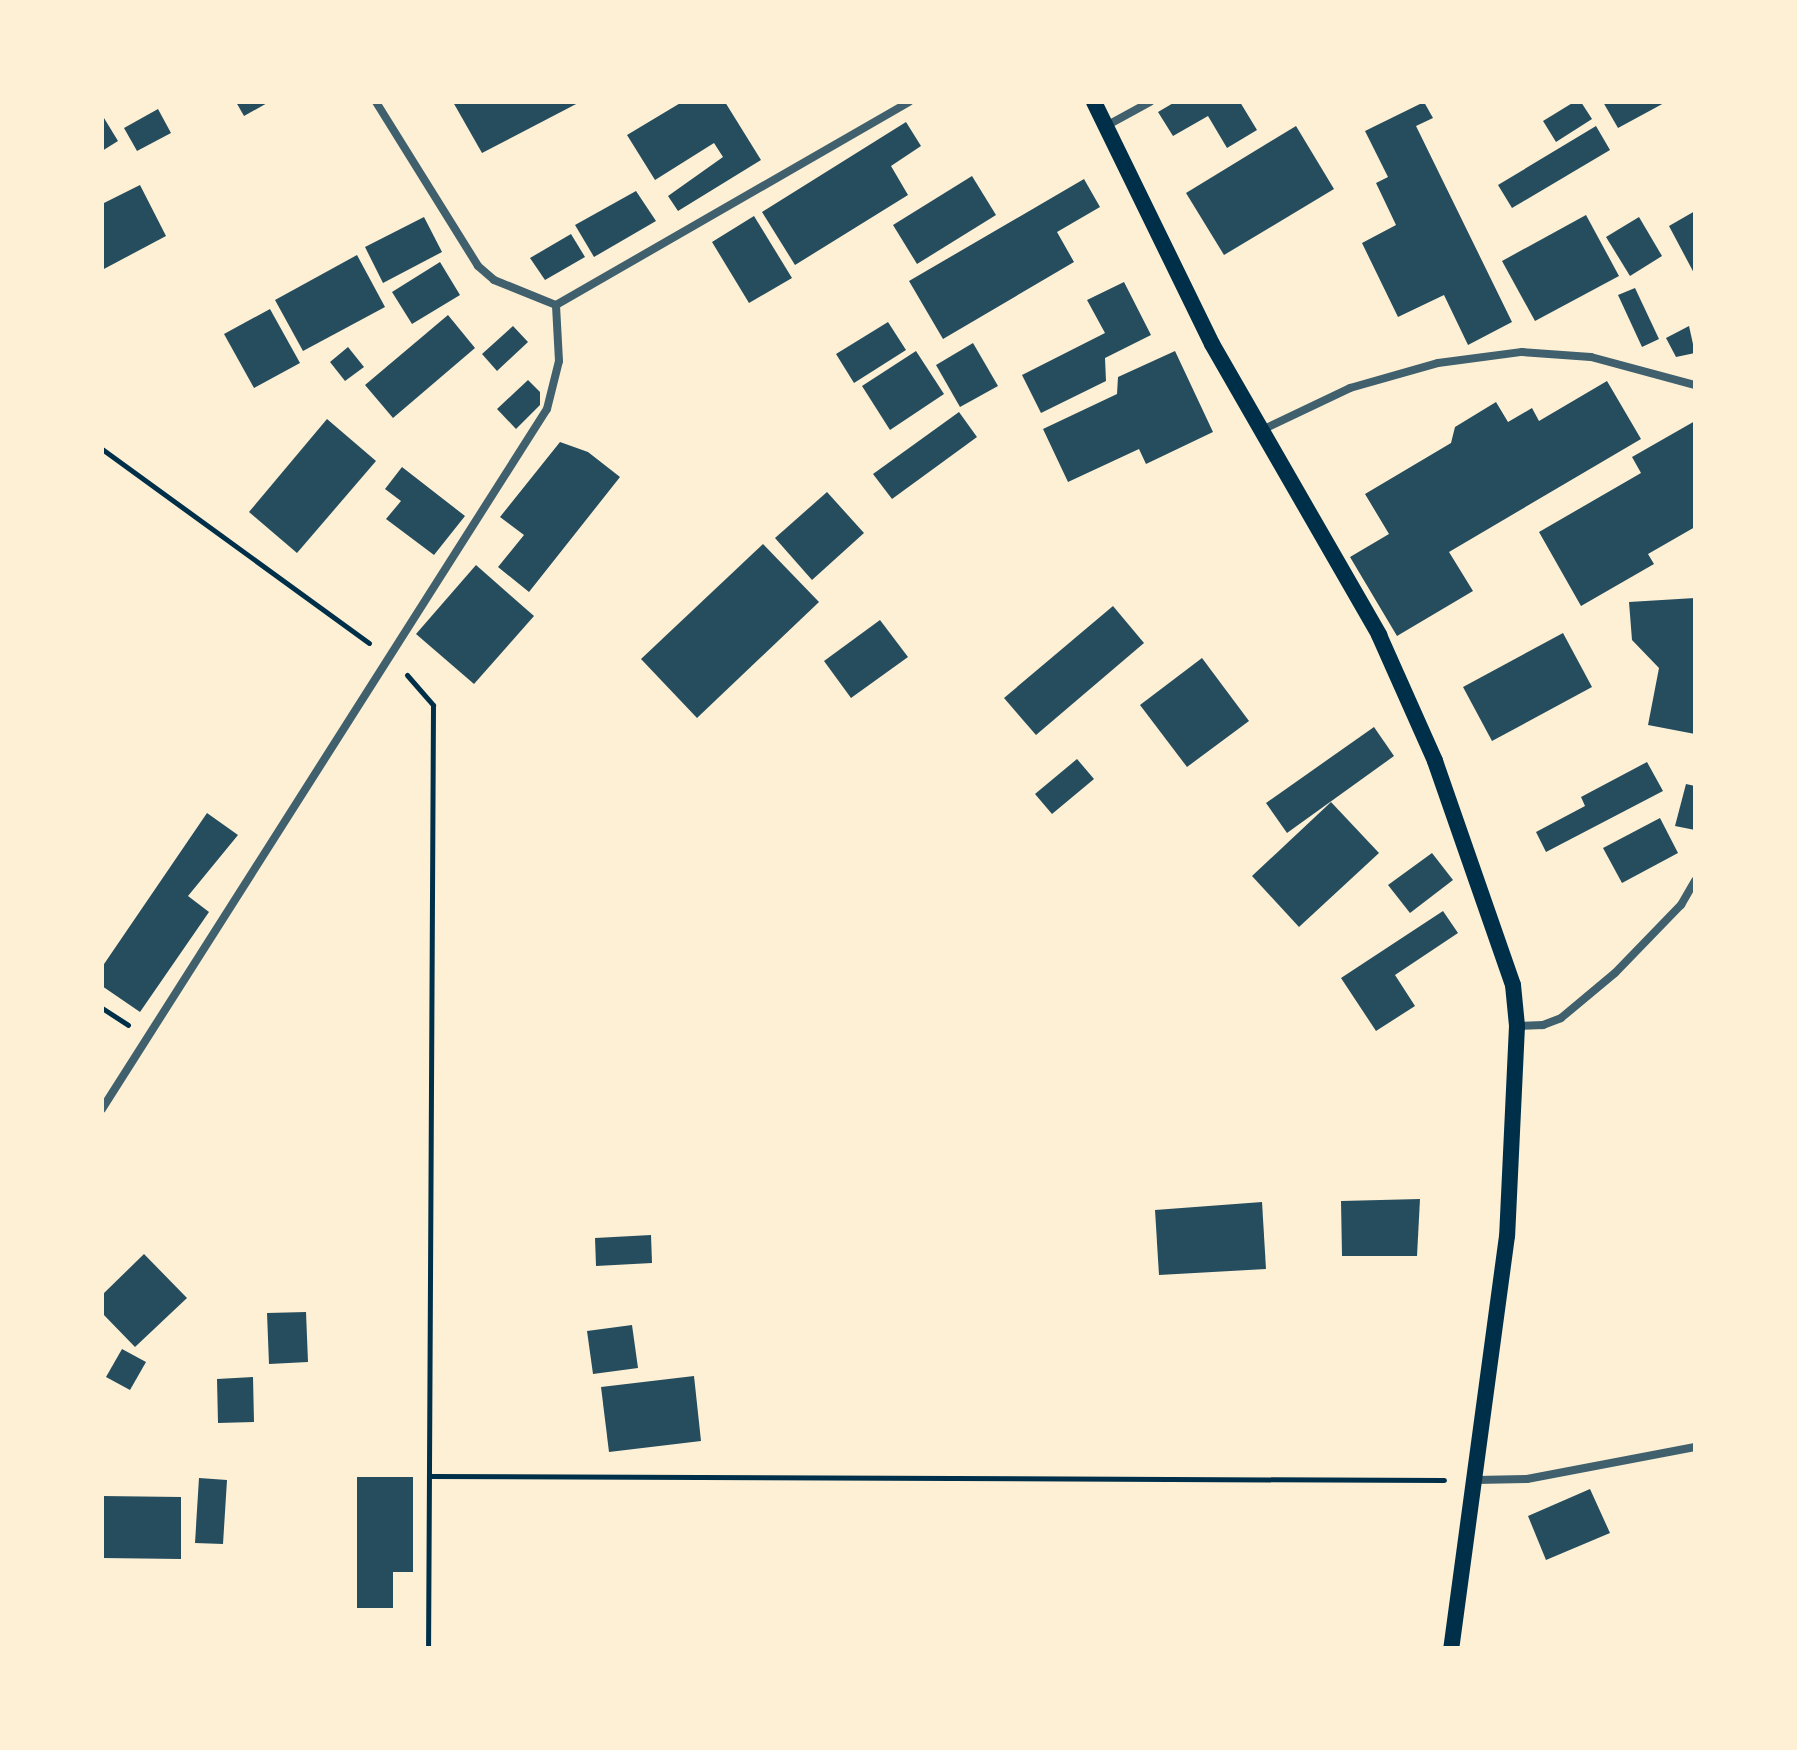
<!DOCTYPE html>
<style>
body{margin:0}
#map{position:relative;width:1797px;height:1750px;overflow:hidden;background:#fdf0d5;font-family:"DejaVu Sans",sans-serif}
div>[style]{position:absolute}
.building>*{inset:0;background:#264d5e}
.path>*{height:5px;margin:-2.5px;padding:0 2.5px;transform-origin:2.5px;border-radius:2.5px;background:#003049}
.minor>*{height:8px;margin:-4px;padding:0 4px;transform-origin:4px;border-radius:4px;background:#3f606c}
.secondary>*{height:16px;margin:-8px;padding:0 8px;transform-origin:8px;border-radius:8px;background:#003049}
span{translate:-50% -50%;white-space:nowrap;text-align:center;line-height:1.15;-webkit-text-stroke:7px #fdf0d5;paint-order:stroke}
.frame{position:absolute;inset:0;border:104px solid #fdf0d5;pointer-events:none}
</style>
<div id="map">
<div class="building">
<div style="clip-path:polygon(236px 102px,269px 102px,244px 116px)"></div>
<div style="clip-path:polygon(453px 102px,580px 102px,482px 153px)"></div>
<div style="clip-path:polygon(682px 102px,725px 102px,761px 160px,678px 211px,668px 196px,723px 157px,714px 143px,655px 180px,627px 135px)"></div>
<div style="clip-path:polygon(1175px 102px,1240px 102px,1257px 130px,1227px 148px,1208px 116px,1173px 136px,1158px 112px)"></div>
<div style="clip-path:polygon(1424px 102px,1433px 118px,1416px 126px,1512px 322px,1468px 345px,1444px 295px,1398px 317px,1362px 243px,1396px 225px,1376px 183px,1388px 177px,1365px 131px)"></div>
<div style="clip-path:polygon(1574px 102px,1581px 102px,1592px 119px,1556px 142px,1543px 121px)"></div>
<div style="clip-path:polygon(1603px 102px,1666px 102px,1618px 128px)"></div>
<div style="clip-path:polygon(158px 109px,171px 133px,137px 151px,124px 128px)"></div>
<div style="clip-path:polygon(104px 118px,118px 141px,102px 151px,102px 120px)"></div>
<div style="clip-path:polygon(906px 122px,921px 146px,891px 166px,908px 195px,795px 265px,762px 212px)"></div>
<div style="clip-path:polygon(1296px 126px,1334px 189px,1224px 255px,1186px 193px)"></div>
<div style="clip-path:polygon(1596px 126px,1610px 150px,1512px 208px,1498px 185px)"></div>
<div style="clip-path:polygon(972px 176px,996px 215px,917px 264px,893px 225px)"></div>
<div style="clip-path:polygon(1084px 179px,1100px 207px,1057px 232px,1074px 262px,943px 339px,909px 281px)"></div>
<div style="clip-path:polygon(140px 185px,166px 236px,102px 270px,102px 204px)"></div>
<div style="clip-path:polygon(636px 191px,656px 221px,594px 257px,575px 225px)"></div>
<div style="clip-path:polygon(1695px 211px,1695px 275px,1669px 226px)"></div>
<div style="clip-path:polygon(1586px 215px,1619px 276px,1535px 321px,1502px 261px)"></div>
<div style="clip-path:polygon(754px 216px,792px 278px,749px 303px,712px 242px)"></div>
<div style="clip-path:polygon(424px 217px,442px 252px,383px 283px,365px 247px)"></div>
<div style="clip-path:polygon(1639px 217px,1662px 256px,1630px 276px,1606px 237px)"></div>
<div style="clip-path:polygon(571px 234px,585px 257px,545px 280px,530px 258px)"></div>
<div style="clip-path:polygon(357px 255px,385px 307px,303px 351px,275px 300px)"></div>
<div style="clip-path:polygon(440px 262px,460px 295px,412px 324px,392px 292px)"></div>
<div style="clip-path:polygon(1124px 282px,1151px 335px,1105px 358px,1106px 381px,1041px 413px,1022px 375px,1105px 333px,1087px 300px)"></div>
<div style="clip-path:polygon(1635px 288px,1659px 339px,1642px 347px,1618px 295px)"></div>
<div style="clip-path:polygon(270px 309px,300px 363px,254px 388px,224px 334px)"></div>
<div style="clip-path:polygon(448px 315px,475px 348px,393px 418px,365px 385px)"></div>
<div style="clip-path:polygon(888px 322px,906px 350px,854px 383px,836px 354px)"></div>
<div style="clip-path:polygon(513px 326px,528px 342px,497px 371px,482px 354px)"></div>
<div style="clip-path:polygon(1689px 326px,1695px 353px,1676px 357px,1666px 338px)"></div>
<div style="clip-path:polygon(973px 343px,998px 386px,960px 407px,936px 365px)"></div>
<div style="clip-path:polygon(348px 347px,364px 367px,345px 381px,330px 362px)"></div>
<div style="clip-path:polygon(916px 351px,944px 394px,890px 430px,862px 386px)"></div>
<div style="clip-path:polygon(1175px 351px,1213px 432px,1146px 464px,1139px 449px,1068px 482px,1043px 429px,1117px 394px,1118px 377px)"></div>
<div style="clip-path:polygon(528px 380px,540px 392px,540px 405px,516px 429px,497px 409px)"></div>
<div style="clip-path:polygon(1607px 381px,1641px 439px,1449px 552px,1473px 591px,1397px 636px,1350px 557px,1389px 534px,1365px 494px,1451px 443px,1455px 427px,1496px 402px,1508px 422px,1532px 408px,1539px 421px)"></div>
<div style="clip-path:polygon(959px 412px,977px 437px,892px 499px,873px 474px)"></div>
<div style="clip-path:polygon(327px 419px,376px 461px,297px 553px,249px 512px)"></div>
<div style="clip-path:polygon(1695px 421px,1695px 527px,1648px 554px,1654px 564px,1581px 606px,1539px 532px,1641px 473px,1632px 457px)"></div>
<div style="clip-path:polygon(560px 442px,588px 452px,620px 477px,529px 592px,498px 567px,524px 535px,500px 517px)"></div>
<div style="clip-path:polygon(402px 467px,465px 516px,434px 555px,386px 519px,401px 501px,385px 489px)"></div>
<div style="clip-path:polygon(827px 492px,864px 533px,812px 580px,775px 538px)"></div>
<div style="clip-path:polygon(763px 544px,819px 602px,697px 718px,641px 659px)"></div>
<div style="clip-path:polygon(476px 565px,534px 616px,474px 684px,416px 634px)"></div>
<div style="clip-path:polygon(1695px 598px,1695px 734px,1648px 725px,1659px 668px,1632px 640px,1629px 602px)"></div>
<div style="clip-path:polygon(1113px 606px,1144px 643px,1036px 735px,1004px 698px)"></div>
<div style="clip-path:polygon(880px 620px,908px 657px,851px 698px,824px 661px)"></div>
<div style="clip-path:polygon(1563px 633px,1592px 687px,1492px 741px,1463px 687px)"></div>
<div style="clip-path:polygon(1202px 658px,1249px 721px,1187px 767px,1140px 705px)"></div>
<div style="clip-path:polygon(1374px 727px,1394px 756px,1287px 833px,1266px 803px)"></div>
<div style="clip-path:polygon(1077px 759px,1094px 779px,1052px 814px,1035px 794px)"></div>
<div style="clip-path:polygon(1647px 762px,1663px 791px,1546px 852px,1536px 832px,1585px 806px,1581px 797px)"></div>
<div style="clip-path:polygon(1686px 784px,1695px 786px,1695px 830px,1675px 826px)"></div>
<div style="clip-path:polygon(1331px 802px,1379px 853px,1299px 927px,1252px 876px)"></div>
<div style="clip-path:polygon(207px 813px,238px 835px,188px 896px,209px 912px,140px 1012px,102px 986px,102px 967px)"></div>
<div style="clip-path:polygon(1660px 818px,1678px 853px,1622px 883px,1603px 848px)"></div>
<div style="clip-path:polygon(1432px 853px,1453px 880px,1410px 913px,1388px 885px)"></div>
<div style="clip-path:polygon(1443px 911px,1458px 933px,1395px 975px,1415px 1006px,1376px 1031px,1341px 978px)"></div>
<div style="clip-path:polygon(1420px 1199px,1417px 1256px,1342px 1256px,1341px 1201px)"></div>
<div style="clip-path:polygon(1262px 1202px,1266px 1269px,1159px 1275px,1155px 1210px)"></div>
<div style="clip-path:polygon(651px 1235px,652px 1263px,596px 1266px,595px 1238px)"></div>
<div style="clip-path:polygon(144px 1254px,187px 1298px,135px 1347px,102px 1313px,102px 1295px)"></div>
<div style="clip-path:polygon(306px 1312px,308px 1362px,269px 1364px,267px 1313px)"></div>
<div style="clip-path:polygon(632px 1325px,638px 1368px,593px 1374px,587px 1331px)"></div>
<div style="clip-path:polygon(122px 1349px,146px 1362px,130px 1390px,106px 1377px)"></div>
<div style="clip-path:polygon(694px 1376px,701px 1441px,609px 1452px,601px 1387px)"></div>
<div style="clip-path:polygon(253px 1377px,254px 1422px,218px 1423px,217px 1379px)"></div>
<div style="clip-path:polygon(357px 1477px,413px 1477px,413px 1572px,393px 1572px,393px 1608px,357px 1608px)"></div>
<div style="clip-path:polygon(199px 1478px,227px 1480px,223px 1544px,195px 1543px)"></div>
<div style="clip-path:polygon(1590px 1489px,1610px 1533px,1546px 1560px,1528px 1516px)"></div>
<div style="clip-path:polygon(102px 1496px,181px 1497px,181px 1559px,102px 1558px)"></div>
</div>
<div class="path">
<div style="left:102px;top:449px;width:330px;rotate:36deg"></div>
<div style="left:407px;top:675px;width:40px;rotate:49deg"></div>
<div style="left:433px;top:705px;width:943px;rotate:90.3deg"></div>
<div style="left:102px;top:1008px;width:31px;rotate:33deg"></div>
<div style="left:429px;top:1476px;width:1015px;rotate:0.23deg"></div>
</div>
<div class="minor">
<div style="left:376px;top:102px;width:193px;rotate:58.1deg"></div>
<div style="left:478px;top:266px;width:21px;rotate:41deg"></div>
<div style="left:494px;top:280px;width:67px;rotate:22deg"></div>
<div style="left:1106px;top:126px;width:50px;rotate:-28.6deg"></div>
<div style="left:556px;top:305px;width:407px;rotate:-29.9deg"></div>
<div style="left:1262px;top:430px;width:98px;rotate:-25.5deg"></div>
<div style="left:1350px;top:388px;width:91px;rotate:-15.9deg"></div>
<div style="left:1438px;top:363px;width:85px;rotate:-7.5deg"></div>
<div style="left:1522px;top:352px;width:69px;rotate:4.1deg"></div>
<div style="left:1591px;top:357px;width:108px;rotate:15.1deg"></div>
<div style="left:1517px;top:1026px;width:26px;rotate:-2deg"></div>
<div style="left:1543px;top:1025px;width:19px;rotate:-21deg"></div>
<div style="left:1561px;top:1018px;width:70px;rotate:-39.8deg"></div>
<div style="left:1615px;top:973px;width:95px;rotate:-45.9deg"></div>
<div style="left:1681px;top:905px;width:28px;rotate:-60deg"></div>
<div style="left:102px;top:1109px;width:829px;rotate:-57.56deg"></div>
<div style="left:547px;top:409px;width:49px;rotate:-76deg"></div>
<div style="left:559px;top:361px;width:56px;rotate:-93.1deg"></div>
<div style="left:1476px;top:1480px;width:51px;rotate:-1.1deg"></div>
<div style="left:1527px;top:1479px;width:171px;rotate:-10.8deg"></div>
</div>
<div class="secondary">
<div style="left:1094px;top:102px;width:269px;rotate:64deg"></div>
<div style="left:1212px;top:344px;width:336px;rotate:60.1deg"></div>
<div style="left:1379px;top:635px;width:138px;rotate:66deg"></div>
<div style="left:1435px;top:761px;width:237px;rotate:70.8deg"></div>
<div style="left:1513px;top:985px;width:41px;rotate:84.4deg"></div>
<div style="left:1517px;top:1026px;width:210px;rotate:92.7deg"></div>
<div style="left:1507px;top:1236px;width:416px;rotate:97.7deg"></div>
</div>
<div class="frame"></div>
</div>
